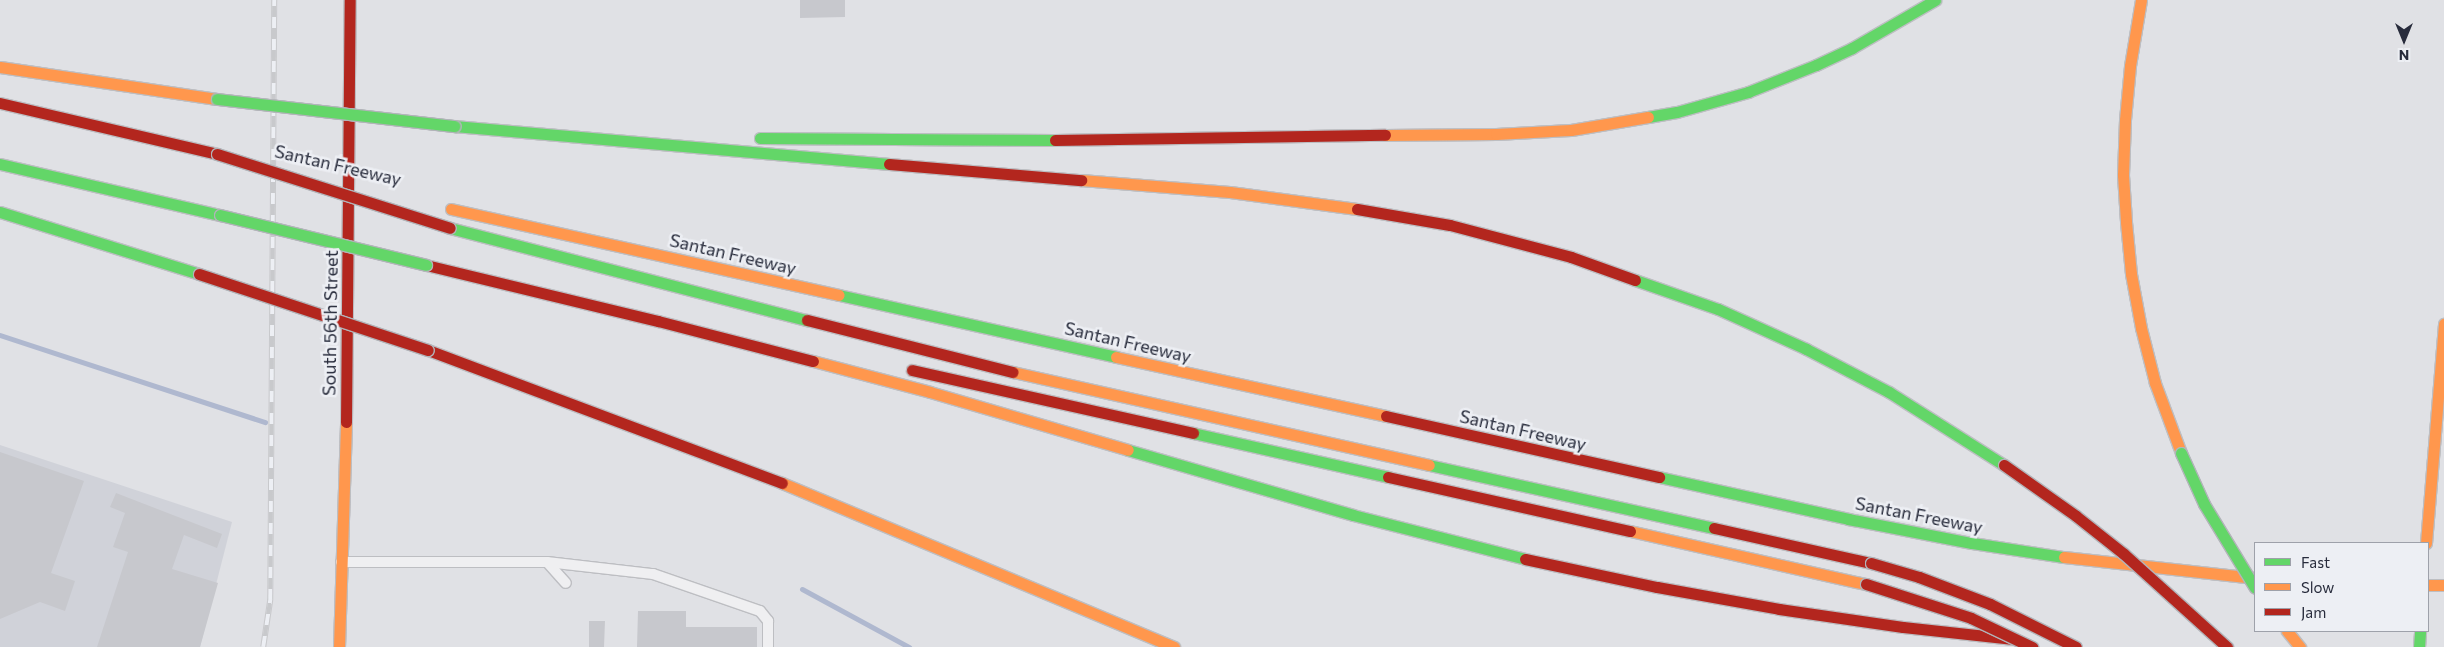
<!DOCTYPE html>
<style>
body{margin:0}
#map{position:relative;width:2444px;height:647px;overflow:hidden;background:#e0e1e5;font-family:Commissioner,sans-serif}
div>[style]{position:absolute}
.built>*{inset:0;background:#d0d2d9}
.stream>*{height:5px;margin:-2.5px;padding:0 2.5px;transform-origin:2.5px;border-radius:2.5px;background:#afb8cf}
.building>*{inset:0;background:#c7c8cd}
.roads{filter:drop-shadow(1px 0 #bdbec2) drop-shadow(-1px 0 #bdbec2) drop-shadow(0 1px #bdbec2) drop-shadow(0 -1px #bdbec2)}
.lane>*{height:10px;margin:-5px;padding:0 5px;transform-origin:5px;border-radius:5px;background:#efeff1}
.fast>*{height:11px;margin:-5.5px;padding:0 5.5px;transform-origin:5.5px;border-radius:5.5px;background:#63d668}
.slow>*{height:11px;margin:-5.5px;padding:0 5.5px;transform-origin:5.5px;border-radius:5.5px;background:#ff974d}
.jam>*{height:11px;margin:-5.5px;padding:0 5.5px;transform-origin:5.5px;border-radius:5.5px;background:#b3261e}
.rail>*{height:5.5px;margin-top:-2.75px;transform-origin:0;background:repeating-linear-gradient(90deg,#edeff4 0 11px,#c8c9cc 0 22px);box-sizing:border-box;border-block:1px solid #c8c9cc}
.bridges{filter:drop-shadow(1px 0 #b2b4b9) drop-shadow(-1px 0 #b2b4b9) drop-shadow(0 1px #b2b4b9) drop-shadow(0 -1px #b2b4b9)}
.fast-bridge>*{height:11px;margin:-5.5px;padding:0 5.5px;transform-origin:5.5px;border-radius:5.5px;background:#63d668}
.jam-bridge>*{height:11px;margin:-5.5px;padding:0 5.5px;transform-origin:5.5px;border-radius:5.5px;background:#b3261e}
span{translate:-50% -50%;white-space:nowrap;text-align:center;line-height:1.15;-webkit-text-stroke:5px #edeff4;paint-order:stroke}
.street-label{font-size:18px;color:#282c3c}
.legend{position:absolute;left:2254px;top:542px;width:175px;height:90px;box-sizing:border-box;background:#edeff4;border:1px solid #9ea1aa;margin:0;padding:6px 9px;list-style:none;font-size:15px;color:#282c3c}
.legend li{display:flex;align-items:center;gap:10px;height:25px}
.legend b{width:25px;border:1px solid #9ea1aa}
.north{position:absolute;left:2379px;top:15px;width:50px;height:50px;-webkit-text-stroke:4px #edeff4;paint-order:stroke;rotate:180deg;font-size:14px;font-weight:700;line-height:20px;text-align:center;color:#282c3c}
.north::after{content:'';display:block;margin:auto;width:18px;height:22px;background:#282c3c;clip-path:polygon(50% 0,100% 100%,50% 72%,0 100%)}
</style>
<div id="map">
<div class="built">
<div style="clip-path:polygon(0 445px,232px 522px,200px 647px,0 647px)"></div>
</div>
<div class="stream">
<div style="left:0;top:335px;width:279px;rotate:18.2deg"></div>
<div style="left:802px;top:589px;width:122px;rotate:28.5deg"></div>
</div>
<div class="building">
<div style="clip-path:polygon(800px 0,845px 0,845px 17px,800px 18px)"></div>
<div style="clip-path:polygon(0 452px,84px 481px,51px 573px,75px 581px,65px 611px,40px 602px,0 619px)"></div>
<div style="clip-path:polygon(116px 493px,222px 534px,217px 548px,184px 535px,172px 569px,218px 583px,200px 647px,97px 647px,128px 552px,113px 547px,125px 513px,110px 507px)"></div>
<div style="clip-path:polygon(638px 611px,686px 611px,686px 627px,757px 627px,757px 647px,637px 647px)"></div>
<div style="clip-path:polygon(589px 621px,605px 621px,604px 647px,589px 647px)"></div>
</div>
<div class="roads">
<div class="lane">
<div style="left:341px;top:562px;width:206px"></div>
<div style="left:547px;top:562px;width:28px;rotate:48deg"></div>
<div style="left:547px;top:562px;width:107px;rotate:6.5deg"></div>
<div style="left:653px;top:574px;width:113px;rotate:19.1deg"></div>
<div style="left:760px;top:611px;width:13px;rotate:51deg"></div>
<div style="left:768px;top:621px;width:26px;rotate:90deg"></div>
</div>
<div class="fast">
<div style="left:1648px;top:117px;width:29px;rotate:-10deg"></div>
<div style="left:1677px;top:112px;width:74px;rotate:-15.7deg"></div>
<div style="left:1748px;top:92px;width:73px;rotate:-21.7deg"></div>
<div style="left:1816px;top:65px;width:40px;rotate:-25deg"></div>
<div style="left:1852px;top:48px;width:96px;rotate:-30deg"></div>
<div style="left:454px;top:126px;width:437px;rotate:5deg"></div>
<div style="left:760px;top:138px;width:295px;rotate:0.4deg"></div>
<div style="left:0;top:164px;width:226px;rotate:13.1deg"></div>
<div style="left:0;top:212px;width:208px;rotate:17.3deg"></div>
<div style="left:450px;top:228px;width:369px;rotate:14.5deg"></div>
<div style="left:1635px;top:280px;width:88px;rotate:19.3deg"></div>
<div style="left:1718px;top:309px;width:97px;rotate:24.4deg"></div>
<div style="left:1806px;top:349px;width:93px;rotate:27.4deg"></div>
<div style="left:1889px;top:392px;width:136px;rotate:32.4deg"></div>
<div style="left:839px;top:295px;width:284px;rotate:12.6deg"></div>
<div style="left:1193px;top:433px;width:200px;rotate:12.7deg"></div>
<div style="left:1128px;top:450px;width:234px;rotate:16.1deg"></div>
<div style="left:1353px;top:515px;width:178px;rotate:14.3deg"></div>
<div style="left:1429px;top:465px;width:292px;rotate:12.5deg"></div>
<div style="left:1659px;top:477px;width:194px;rotate:12.5deg"></div>
<div style="left:1848px;top:519px;width:126px;rotate:11deg"></div>
<div style="left:1972px;top:543px;width:93px;rotate:8.7deg"></div>
<div style="left:2419px;top:647px;width:16px;rotate:-86deg"></div>
</div>
<div class="slow">
<div style="left:2141px;top:0;width:67px;rotate:99.5deg"></div>
<div style="left:2130px;top:66px;width:54px;rotate:95.3deg"></div>
<div style="left:2125px;top:120px;width:55px;rotate:92.1deg"></div>
<div style="left:2123px;top:175px;width:47px;rotate:86.3deg"></div>
<div style="left:2126px;top:222px;width:52px;rotate:84.5deg"></div>
<div style="left:2131px;top:274px;width:55px;rotate:79.5deg"></div>
<div style="left:2141px;top:328px;width:57px;rotate:75.7deg"></div>
<div style="left:2155px;top:383px;width:75px;rotate:69.6deg"></div>
<div style="left:0;top:67px;width:219px;rotate:8.4deg"></div>
<div style="left:1385px;top:135px;width:111px;rotate:-0.5deg"></div>
<div style="left:1496px;top:134px;width:75px;rotate:-3.1deg"></div>
<div style="left:1571px;top:130px;width:78px;rotate:-9.6deg"></div>
<div style="left:1081px;top:180px;width:149px;rotate:4.6deg"></div>
<div style="left:1230px;top:192px;width:128px;rotate:7.6deg"></div>
<div style="left:451px;top:209px;width:397px;rotate:12.5deg"></div>
<div style="left:1116px;top:357px;width:276px;rotate:12.3deg"></div>
<div style="left:813px;top:361px;width:121px;rotate:14.8deg"></div>
<div style="left:930px;top:392px;width:206px;rotate:16.3deg"></div>
<div style="left:1013px;top:372px;width:426px;rotate:12.6deg"></div>
<div style="left:782px;top:483px;width:425px;rotate:22.7deg"></div>
<div style="left:1630px;top:531px;width:242px;rotate:12.7deg"></div>
<div style="left:2426px;top:543px;width:220px;rotate:-85.3deg"></div>
<div style="left:2064px;top:557px;width:192px;rotate:6.3deg"></div>
<div style="left:2428px;top:585px;width:16px"></div>
<div style="left:2287px;top:631px;width:21px;rotate:51deg"></div>
<div style="left:339px;top:647px;width:225px;rotate:-88.2deg"></div>
</div>
<div class="jam">
<div style="left:0;top:103px;width:223px;rotate:13.2deg"></div>
<div style="left:1055px;top:140px;width:330px;rotate:-0.9deg"></div>
<div style="left:889px;top:164px;width:193px;rotate:4.8deg"></div>
<div style="left:1357px;top:209px;width:94px;rotate:9.8deg"></div>
<div style="left:1450px;top:225px;width:125px;rotate:14.8deg"></div>
<div style="left:1571px;top:257px;width:68px;rotate:19.8deg"></div>
<div style="left:426px;top:265px;width:239px;rotate:13.6deg"></div>
<div style="left:658px;top:321px;width:160px;rotate:14.5deg"></div>
<div style="left:807px;top:320px;width:212px;rotate:14.2deg"></div>
<div style="left:428px;top:350px;width:378px;rotate:20.6deg"></div>
<div style="left:912px;top:370px;width:288px;rotate:12.6deg"></div>
<div style="left:1386px;top:416px;width:280px;rotate:12.6deg"></div>
<div style="left:346px;top:422px;width:422px;rotate:-89.5deg"></div>
<div style="left:1388px;top:477px;width:248px;rotate:12.6deg"></div>
<div style="left:1714px;top:528px;width:161px;rotate:12.6deg"></div>
<div style="left:1525px;top:559px;width:135px;rotate:12deg"></div>
<div style="left:1657px;top:587px;width:124px;rotate:10.2deg"></div>
<div style="left:1779px;top:609px;width:125px;rotate:8.3deg"></div>
<div style="left:1903px;top:627px;width:111px;rotate:6.2deg"></div>
</div>
</div>
<div class="rail">
<div style="left:263px;top:647px;width:48px;rotate:-81.5deg"></div>
<div style="left:270px;top:600px;width:600px;rotate:-89.62deg"></div>
</div>
<div class="bridges">
<div class="fast-bridge">
<div style="left:217px;top:99px;width:239px;rotate:6.5deg"></div>
<div style="left:220px;top:215px;width:212px;rotate:13.6deg"></div>
<div style="left:2181px;top:453px;width:56px;rotate:65.7deg"></div>
<div style="left:2204px;top:504px;width:98px;rotate:58.7deg"></div>
</div>
<div class="jam-bridge">
<div style="left:217px;top:154px;width:244px;rotate:17.6deg"></div>
<div style="left:199px;top:274px;width:241px;rotate:18.4deg"></div>
<div style="left:2004px;top:465px;width:88px;rotate:35.3deg"></div>
<div style="left:2076px;top:516px;width:61px;rotate:38.4deg"></div>
<div style="left:2124px;top:554px;width:139px;rotate:42.1deg"></div>
<div style="left:1871px;top:563px;width:50px;rotate:16.3deg"></div>
<div style="left:1919px;top:577px;width:76px;rotate:20.8deg"></div>
<div style="left:1990px;top:604px;width:96px;rotate:26.6deg"></div>
<div style="left:1866px;top:584px;width:110px;rotate:17.9deg"></div>
<div style="left:1971px;top:618px;width:68px;rotate:25.4deg"></div>
</div>
</div>
<div class="street-label">
<span style="left:338px;top:165px;rotate:13deg">Santan Freeway</span>
<span style="left:733px;top:254px;rotate:13deg">Santan Freeway</span>
<span style="left:330px;top:323px;rotate:-89deg">South 56th Street</span>
<span style="left:1128px;top:342px;rotate:13deg">Santan Freeway</span>
<span style="left:1523px;top:430px;rotate:13deg">Santan Freeway</span>
<span style="left:1919px;top:515px;rotate:11deg">Santan Freeway</span>
</div>
<ul class="legend">
<li><b style="height:6px;background:#63d668"></b>Fast</li>
<li><b style="height:6px;background:#ff974d"></b>Slow</li>
<li><b style="height:6px;background:#b3261e"></b>Jam</li>
</ul>
<div class="north">N</div>
</div>
